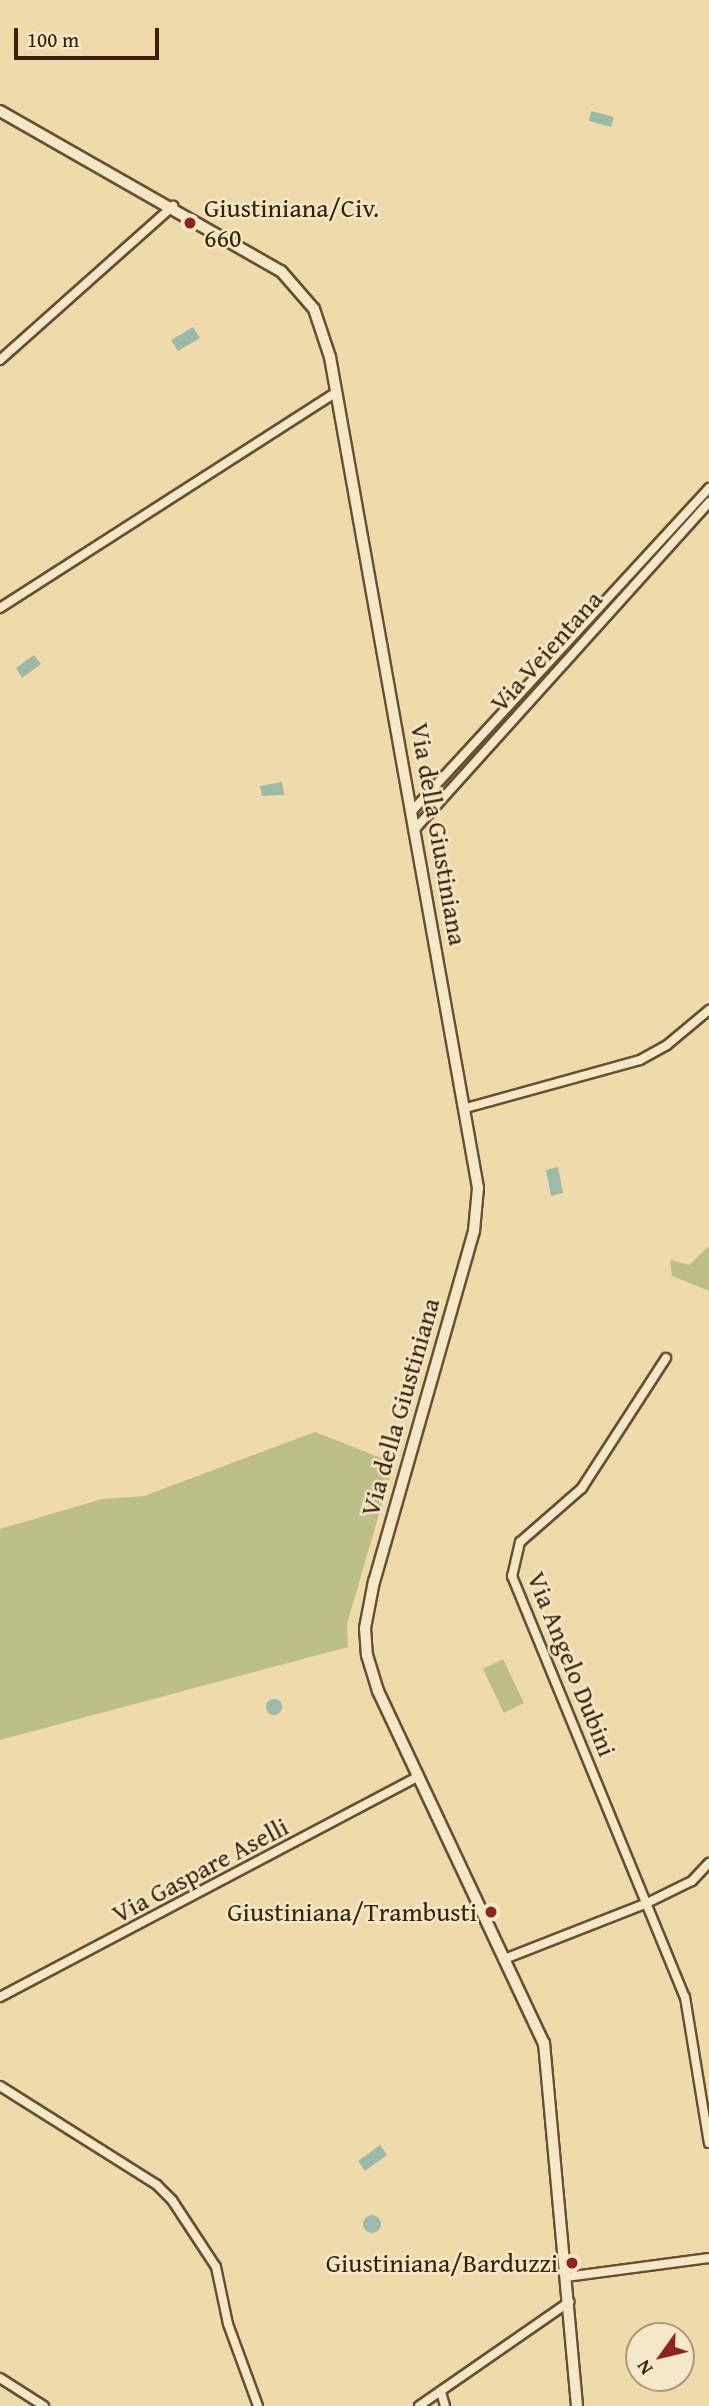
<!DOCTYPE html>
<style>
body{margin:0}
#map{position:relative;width:709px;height:2406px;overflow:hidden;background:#efdbaa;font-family:"Gentium Book Plus",serif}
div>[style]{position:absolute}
.green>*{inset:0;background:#bcbf86}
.water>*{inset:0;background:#9abba9}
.round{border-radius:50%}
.roads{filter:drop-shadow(2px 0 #67502e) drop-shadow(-2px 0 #67502e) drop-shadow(0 2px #67502e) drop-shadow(0 -2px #67502e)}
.street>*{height:8px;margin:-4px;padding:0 4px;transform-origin:4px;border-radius:4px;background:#f5e8c8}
.secondary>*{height:10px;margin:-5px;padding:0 5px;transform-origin:5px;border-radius:5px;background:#f5e8c8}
.dots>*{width:19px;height:19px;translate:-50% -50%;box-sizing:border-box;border:4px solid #f5e8c8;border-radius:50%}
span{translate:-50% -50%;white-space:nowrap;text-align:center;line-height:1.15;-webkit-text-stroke:5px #f5e8c8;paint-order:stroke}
.poi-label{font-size:26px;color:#3a2105}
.left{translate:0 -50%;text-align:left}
.right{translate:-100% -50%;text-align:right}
.street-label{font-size:26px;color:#3a2105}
.north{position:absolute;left:625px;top:2322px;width:70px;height:70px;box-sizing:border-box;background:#f5e8c8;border:2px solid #aa987a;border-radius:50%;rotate:236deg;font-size:19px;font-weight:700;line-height:28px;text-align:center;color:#3a2105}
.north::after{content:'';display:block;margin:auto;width:24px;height:32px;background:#8f2418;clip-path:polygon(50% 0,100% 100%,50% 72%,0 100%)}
.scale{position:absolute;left:14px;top:28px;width:145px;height:32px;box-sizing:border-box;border:4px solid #3a2105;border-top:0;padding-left:9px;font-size:21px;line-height:24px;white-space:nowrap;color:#3a2105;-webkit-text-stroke:5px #f5e8c8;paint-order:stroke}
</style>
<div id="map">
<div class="green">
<div style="clip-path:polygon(709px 1246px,709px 1291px,672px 1276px,670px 1260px,689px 1265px)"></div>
<div style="clip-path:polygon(315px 1432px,394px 1463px,347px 1624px,348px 1647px,0 1740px,0 1529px,102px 1499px,144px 1496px)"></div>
<div style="clip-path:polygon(503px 1659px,524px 1703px,504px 1713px,483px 1669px)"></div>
</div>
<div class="water">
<div style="clip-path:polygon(591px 111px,614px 117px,611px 127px,589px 121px)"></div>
<div style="clip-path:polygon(193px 327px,200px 338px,178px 351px,171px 340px)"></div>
<div style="clip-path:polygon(34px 655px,41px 664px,22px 678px,16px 668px)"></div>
<div style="clip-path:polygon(282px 782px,284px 795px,262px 796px,260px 786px)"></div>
<div style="clip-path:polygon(558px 1167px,563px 1193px,551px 1196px,546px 1170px)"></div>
<div class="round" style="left:266px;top:1699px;width:16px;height:16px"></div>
<div style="clip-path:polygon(380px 2145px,387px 2155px,365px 2171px,358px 2161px)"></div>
<div class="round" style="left:363px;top:2215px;width:18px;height:18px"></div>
</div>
<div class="roads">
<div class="street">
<div style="left:0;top:360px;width:232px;rotate:-41.7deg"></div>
<div style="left:0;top:608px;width:399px;rotate:-32.7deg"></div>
<div style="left:412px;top:811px;width:439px;rotate:-47.4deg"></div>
<div style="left:415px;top:829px;width:440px;rotate:-48deg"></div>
<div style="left:466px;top:1108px;width:180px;rotate:-15.4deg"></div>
<div style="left:640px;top:1060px;width:31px;rotate:-29deg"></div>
<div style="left:667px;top:1045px;width:55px;rotate:-39.8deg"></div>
<div style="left:666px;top:1358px;width:155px;rotate:122.9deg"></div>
<div style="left:582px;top:1488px;width:82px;rotate:138.9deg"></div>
<div style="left:520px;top:1542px;width:35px;rotate:103deg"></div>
<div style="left:512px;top:1576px;width:455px;rotate:67.7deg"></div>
<div style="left:685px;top:1997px;width:148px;rotate:80.7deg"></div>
<div style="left:507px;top:1958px;width:150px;rotate:-21.4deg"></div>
<div style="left:647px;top:1903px;width:50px;rotate:-26.1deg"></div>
<div style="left:692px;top:1881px;width:25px;rotate:-47deg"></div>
<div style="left:0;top:1997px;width:472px;rotate:-27.8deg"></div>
<div style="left:0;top:2086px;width:186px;rotate:32.2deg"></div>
<div style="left:157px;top:2185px;width:21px;rotate:45deg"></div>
<div style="left:172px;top:2200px;width:80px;rotate:56.7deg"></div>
<div style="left:216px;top:2267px;width:58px;rotate:78.1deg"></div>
<div style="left:228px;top:2324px;width:87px;rotate:69.9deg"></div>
<div style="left:566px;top:2277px;width:144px;rotate:-7.6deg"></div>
<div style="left:0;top:2378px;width:52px;rotate:32.5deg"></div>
<div style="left:441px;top:2392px;width:15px;rotate:74deg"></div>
<div style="left:419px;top:2406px;width:183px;rotate:-34.7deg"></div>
</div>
<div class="secondary">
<div style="left:0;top:111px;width:323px;rotate:29.7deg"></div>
<div style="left:281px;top:271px;width:50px;rotate:49deg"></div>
<div style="left:314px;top:309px;width:51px;rotate:71.6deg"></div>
<div style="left:330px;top:357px;width:844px;rotate:79.9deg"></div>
<div style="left:478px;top:1188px;width:43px;rotate:95.3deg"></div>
<div style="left:474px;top:1231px;width:364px;rotate:105.9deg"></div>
<div style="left:374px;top:1581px;width:48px;rotate:100.8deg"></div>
<div style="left:365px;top:1628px;width:27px;rotate:86deg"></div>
<div style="left:367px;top:1655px;width:38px;rotate:73deg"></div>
<div style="left:378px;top:1691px;width:389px;rotate:64.8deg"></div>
<div style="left:544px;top:2043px;width:364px;rotate:84.8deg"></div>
</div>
</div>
<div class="dots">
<div style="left:190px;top:223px;background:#8f2418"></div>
<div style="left:491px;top:1912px;background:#8f2418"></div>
<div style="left:572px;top:2263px;background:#8f2418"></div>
</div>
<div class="poi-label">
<span class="left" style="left:204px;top:223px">Giustiniana/Civ.<br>660</span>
<span class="right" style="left:477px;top:1912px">Giustiniana/Trambusti</span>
<span class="right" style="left:558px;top:2263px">Giustiniana/Barduzzi</span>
</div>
<div class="street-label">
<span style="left:546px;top:651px;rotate:-48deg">Via Veientana</span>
<span style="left:439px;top:834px;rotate:80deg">Via della Giustiniana</span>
<span style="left:400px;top:1407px;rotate:-74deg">Via della Giustiniana</span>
<span style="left:572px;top:1664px;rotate:68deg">Via Angelo Dubini</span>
<span style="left:200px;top:1870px;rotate:-28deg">Via Gaspare Aselli</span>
</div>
<div class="north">N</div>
<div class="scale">100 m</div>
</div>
